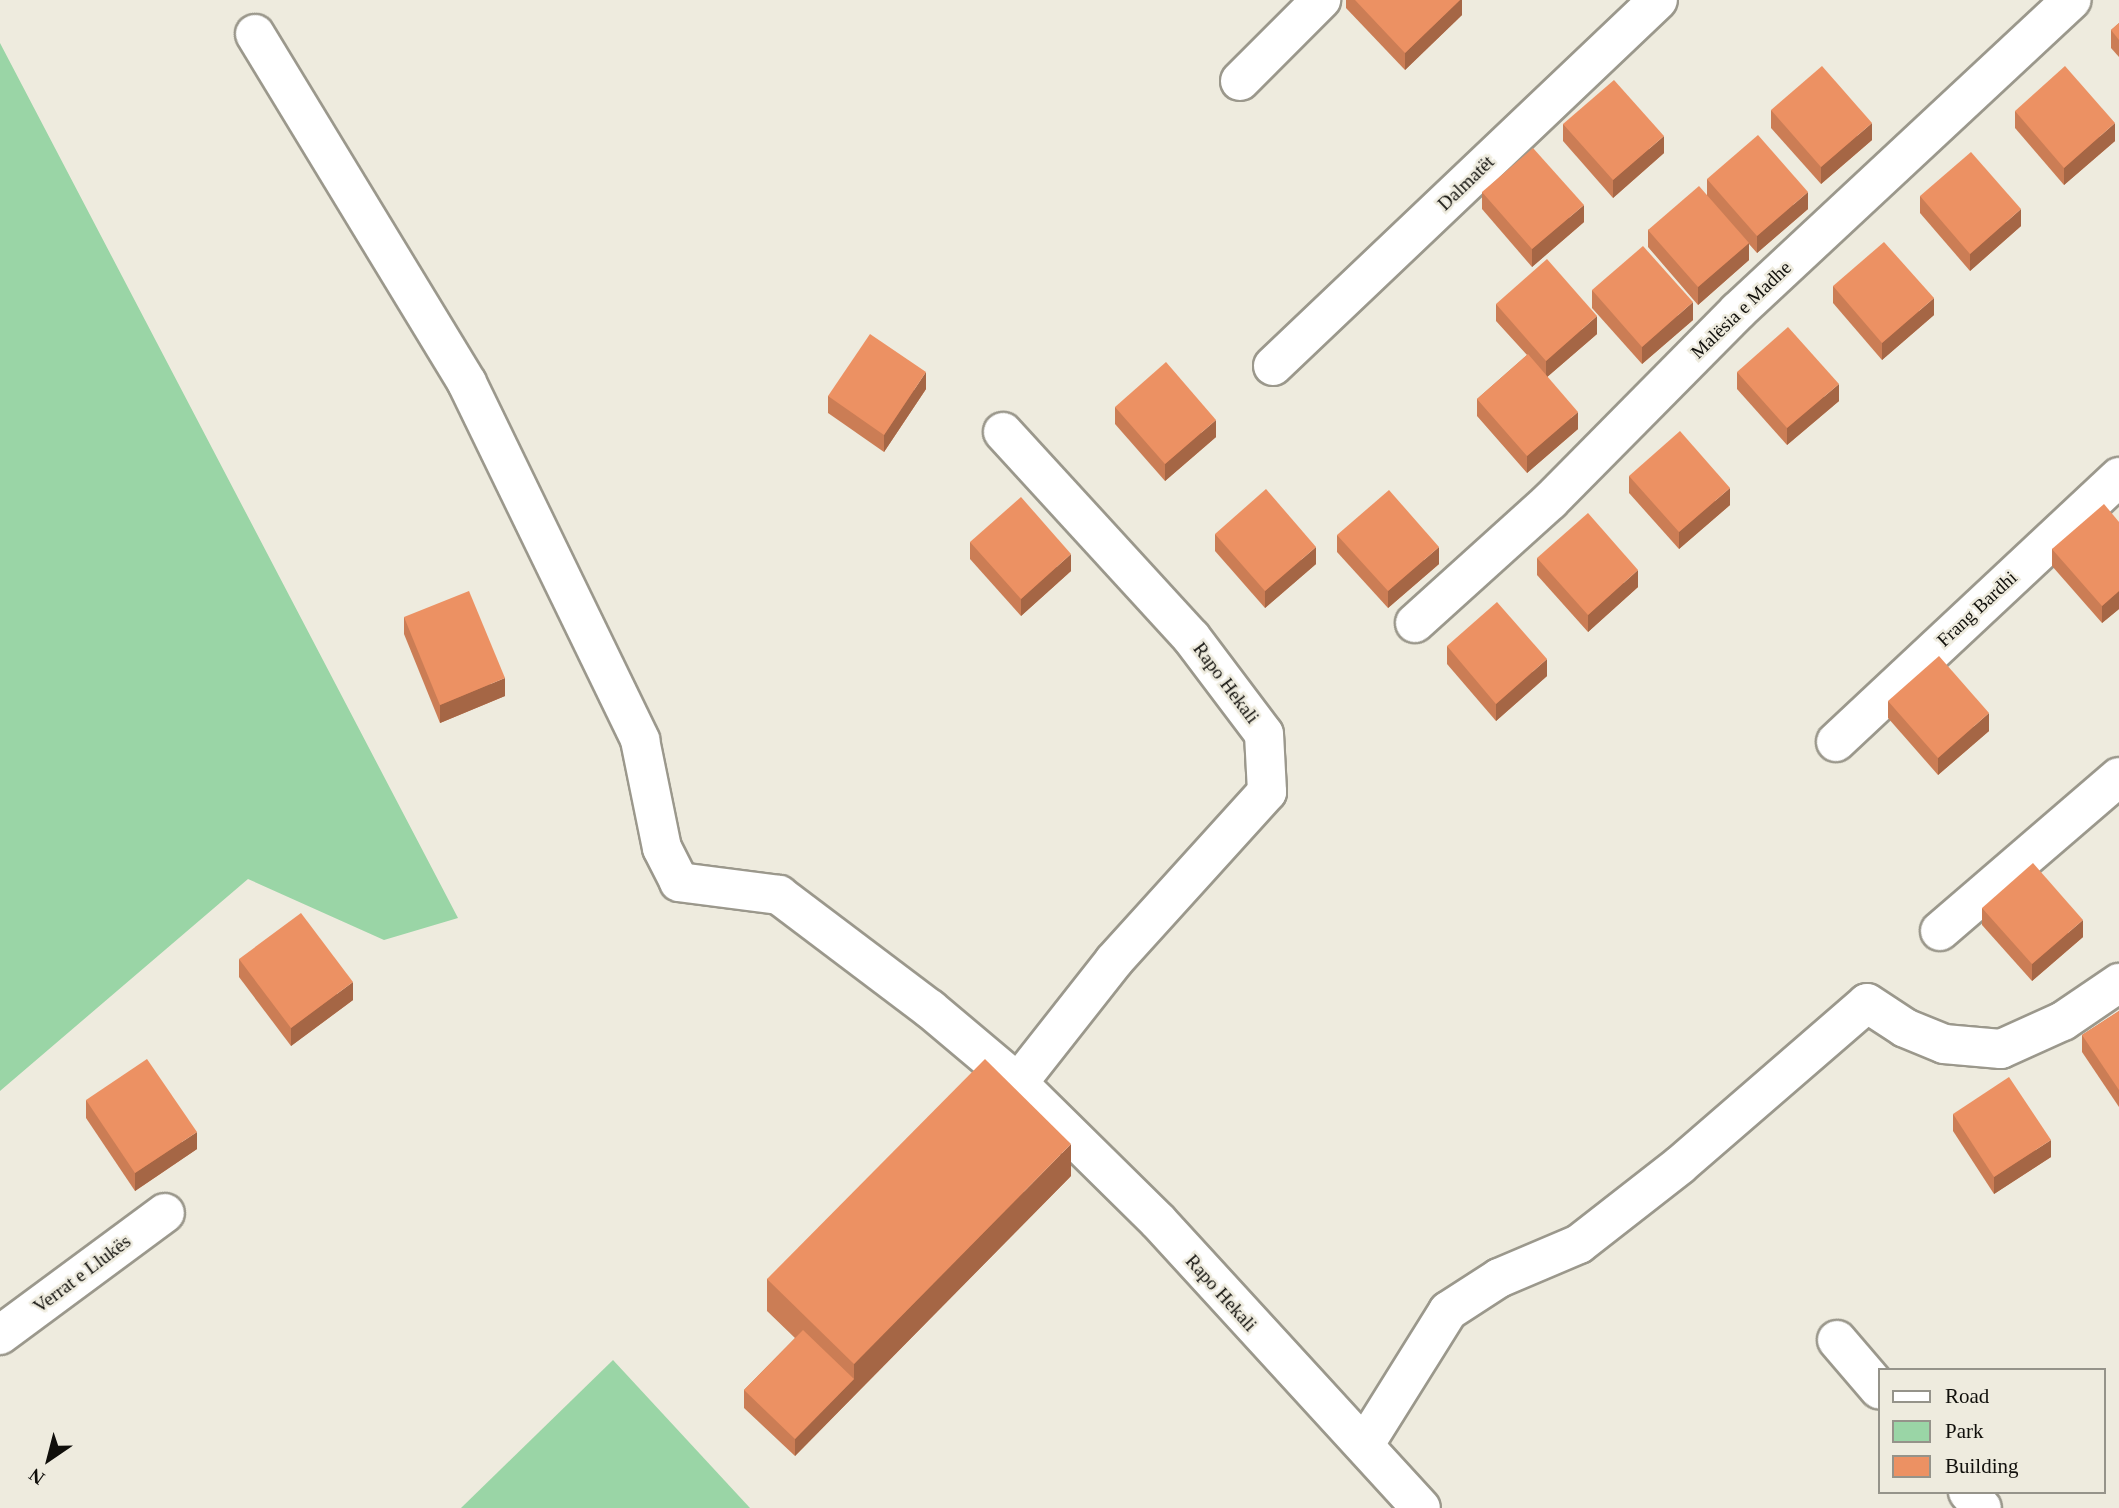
<!DOCTYPE html>
<meta charset="utf-8">
<style>
body{margin:0}
#map{position:relative;width:2119px;height:1508px;overflow:hidden;background:#eeebde;font-family:Georgia,serif}
div>[style]{position:absolute}
.green>*{inset:0;background:#9ad5a6}
.roads{filter:drop-shadow(2px 0 #9b988c) drop-shadow(-2px 0 #9b988c) drop-shadow(0 2px #9b988c) drop-shadow(0 -2px #9b988c)}
.minor>*{height:38px;margin:-19px;padding:0 19px;transform-origin:19px;border-radius:19px;background:#fff}
.wall>*{inset:0;background:#cb7d55}
.shaded-wall>*{inset:0;background:#a56645}
.building>*{inset:0;background:#ec9163}
span{translate:-50% -50%;white-space:nowrap;text-align:center;line-height:1.15;-webkit-text-stroke:5px #eeebde;paint-order:stroke}
.street-label{font-size:19px;color:#100f0b}
.legend{position:absolute;left:1878px;top:1368px;width:228px;height:126px;box-sizing:border-box;background:#eeebde;border:2px solid #95938a;margin:0;padding:9px 12px;list-style:none;font-size:21px;color:#100f0b}
.legend li{display:flex;align-items:center;gap:14px;height:35px}
.legend b{width:35px;border:2px solid #95938a}
.north{position:absolute;left:14px;top:1424px;width:70px;height:70px;-webkit-text-stroke:5px #eeebde;paint-order:stroke;rotate:215deg;font-size:19px;font-weight:700;line-height:28px;text-align:center;color:#100f0b}
.north::after{content:'';display:block;margin:auto;width:24px;height:32px;background:#100f0b;clip-path:polygon(50% 0,100% 100%,50% 72%,0 100%)}
</style>
<div id="map">
<div class="green">
<div style="clip-path:polygon(0 43px,458px 918px,384px 940px,248px 879px,0 1091px)"></div>
<div style="clip-path:polygon(613px 1360px,750px 1508px,461px 1508px)"></div>
</div>
<div class="roads">
<div class="minor">
<div style="left:255px;top:34px;width:408px;rotate:58.7deg"></div>
<div style="left:467px;top:383px;width:397px;rotate:64.1deg"></div>
<div style="left:640px;top:740px;width:110px;rotate:78.5deg"></div>
<div style="left:662px;top:848px;width:38px;rotate:63deg"></div>
<div style="left:679px;top:882px;width:101px;rotate:7.4deg"></div>
<div style="left:779px;top:895px;width:189px;rotate:37.1deg"></div>
<div style="left:930px;top:1009px;width:115px;rotate:40.1deg"></div>
<div style="left:1240px;top:81px;width:115px;rotate:-45deg"></div>
<div style="left:1273px;top:366px;width:531px;rotate:-43.55deg"></div>
<div style="left:1003px;top:432px;width:278px;rotate:47.5deg"></div>
<div style="left:1191px;top:637px;width:121px;rotate:53deg"></div>
<div style="left:1264px;top:734px;width:58px;rotate:87deg"></div>
<div style="left:1267px;top:792px;width:228px;rotate:132.2deg"></div>
<div style="left:1114px;top:961px;width:155px;rotate:128.2deg"></div>
<div style="left:1018px;top:1083px;width:197px;rotate:44.6deg"></div>
<div style="left:1158px;top:1221px;width:389px;rotate:47.5deg"></div>
<div style="left:1415px;top:623px;width:182px;rotate:-42.1deg"></div>
<div style="left:1550px;top:501px;width:267px;rotate:-45.3deg"></div>
<div style="left:1738px;top:311px;width:456px;rotate:-43deg"></div>
<div style="left:1836px;top:742px;width:388px;rotate:-43.1deg"></div>
<div style="left:1940px;top:931px;width:236px;rotate:-40.7deg"></div>
<div style="left:0;top:1335px;width:205px;rotate:-36.5deg"></div>
<div style="left:1837px;top:1340px;width:65px;rotate:49.4deg"></div>
<div style="left:1365px;top:1444px;width:157px;rotate:-58deg"></div>
<div style="left:1448px;top:1311px;width:61px;rotate:-32.9deg"></div>
<div style="left:1499px;top:1278px;width:87px;rotate:-23deg"></div>
<div style="left:1579px;top:1244px;width:128px;rotate:-38deg"></div>
<div style="left:1680px;top:1165px;width:247px;rotate:-40.9deg"></div>
<div style="left:1867px;top:1003px;width:45px;rotate:33.3deg"></div>
<div style="left:1905px;top:1028px;width:42px;rotate:22.3deg"></div>
<div style="left:1944px;top:1044px;width:57px;rotate:5deg"></div>
<div style="left:2001px;top:1049px;width:68px;rotate:-24.3deg"></div>
<div style="left:2063px;top:1021px;width:68px;rotate:-34.2deg"></div>
<div style="left:1968px;top:1492px;width:21px;rotate:49deg"></div>
</div>
</div>
<div class="wall">
<div style="clip-path:polygon(1346px 0,1462px 0,1462px 15px,1405px 70px,1346px 8px)"></div>
<div style="clip-path:polygon(2119px 23px,2119px 57px,2111px 48px,2111px 30px)"></div>
<div style="clip-path:polygon(1771px 110px,1872px 140px,1821px 184px,1771px 128px)"></div>
<div style="clip-path:polygon(2015px 111px,2115px 141px,2064px 185px,2015px 128px)"></div>
<div style="clip-path:polygon(1563px 124px,1664px 153px,1613px 198px,1563px 141px)"></div>
<div style="clip-path:polygon(1707px 179px,1808px 209px,1757px 253px,1749px 244px,1749px 260px,1698px 305px,1648px 247px,1648px 230px,1707px 195px)"></div>
<div style="clip-path:polygon(1482px 192px,1584px 222px,1532px 267px,1482px 209px)"></div>
<div style="clip-path:polygon(1920px 196px,2021px 226px,1970px 271px,1920px 213px)"></div>
<div style="clip-path:polygon(1833px 286px,1934px 315px,1882px 360px,1833px 303px)"></div>
<div style="clip-path:polygon(1592px 290px,1693px 320px,1642px 364px,1592px 308px)"></div>
<div style="clip-path:polygon(1496px 304px,1597px 334px,1547px 377px,1578px 429px,1527px 473px,1477px 416px,1477px 399px,1527px 355px,1496px 321px)"></div>
<div style="clip-path:polygon(1737px 372px,1839px 401px,1787px 445px,1737px 389px)"></div>
<div style="clip-path:polygon(926px 389px,884px 452px,828px 413px,828px 396px)"></div>
<div style="clip-path:polygon(1115px 407px,1216px 437px,1165px 481px,1115px 424px)"></div>
<div style="clip-path:polygon(1629px 476px,1730px 505px,1679px 549px,1629px 493px)"></div>
<div style="clip-path:polygon(2119px 522px,2119px 609px,2102px 623px,2052px 566px,2052px 549px)"></div>
<div style="clip-path:polygon(1215px 534px,1316px 564px,1265px 608px,1215px 551px)"></div>
<div style="clip-path:polygon(1337px 535px,1439px 564px,1388px 608px,1337px 552px)"></div>
<div style="clip-path:polygon(970px 542px,1071px 571px,1021px 616px,970px 559px)"></div>
<div style="clip-path:polygon(1537px 558px,1638px 587px,1588px 632px,1537px 575px)"></div>
<div style="clip-path:polygon(404px 617px,505px 696px,440px 723px,404px 634px)"></div>
<div style="clip-path:polygon(1447px 646px,1547px 676px,1496px 721px,1447px 664px)"></div>
<div style="clip-path:polygon(1888px 701px,1989px 731px,1938px 775px,1888px 718px)"></div>
<div style="clip-path:polygon(1982px 908px,2083px 937px,2032px 981px,1982px 925px)"></div>
<div style="clip-path:polygon(239px 959px,353px 1000px,291px 1046px,239px 977px)"></div>
<div style="clip-path:polygon(2119px 1011px,2119px 1107px,2082px 1052px,2082px 1035px)"></div>
<div style="clip-path:polygon(86px 1100px,197px 1149px,135px 1191px,86px 1118px)"></div>
<div style="clip-path:polygon(1953px 1114px,2051px 1157px,1994px 1194px,1953px 1131px)"></div>
<div style="clip-path:polygon(1071px 1176px,854px 1396px,795px 1456px,744px 1408px,744px 1390px,795px 1338px,767px 1311px,767px 1279px)"></div>
</div>
<div class="shaded-wall">
<div style="clip-path:polygon(1460px 0,1462px 0,1462px 15px,1405px 70px,1405px 53px)"></div>
<div style="clip-path:polygon(1872px 123px,1872px 140px,1821px 184px,1821px 167px)"></div>
<div style="clip-path:polygon(2115px 123px,2115px 141px,2064px 185px,2064px 168px)"></div>
<div style="clip-path:polygon(1664px 136px,1664px 153px,1613px 198px,1613px 180px)"></div>
<div style="clip-path:polygon(1808px 192px,1808px 209px,1757px 253px,1757px 236px)"></div>
<div style="clip-path:polygon(1584px 205px,1584px 222px,1532px 267px,1532px 249px)"></div>
<div style="clip-path:polygon(2021px 209px,2021px 226px,1970px 271px,1970px 254px)"></div>
<div style="clip-path:polygon(1749px 243px,1749px 260px,1698px 305px,1698px 287px)"></div>
<div style="clip-path:polygon(1934px 298px,1934px 315px,1882px 360px,1882px 343px)"></div>
<div style="clip-path:polygon(1693px 302px,1693px 320px,1642px 364px,1642px 347px)"></div>
<div style="clip-path:polygon(1597px 316px,1597px 334px,1546px 378px,1546px 361px)"></div>
<div style="clip-path:polygon(926px 372px,926px 389px,884px 452px,884px 435px)"></div>
<div style="clip-path:polygon(1839px 384px,1839px 401px,1787px 445px,1787px 428px)"></div>
<div style="clip-path:polygon(1578px 412px,1578px 429px,1527px 473px,1527px 456px)"></div>
<div style="clip-path:polygon(1216px 420px,1216px 437px,1165px 481px,1165px 464px)"></div>
<div style="clip-path:polygon(1730px 488px,1730px 505px,1679px 549px,1679px 532px)"></div>
<div style="clip-path:polygon(1316px 547px,1316px 564px,1265px 608px,1265px 591px)"></div>
<div style="clip-path:polygon(1439px 547px,1439px 564px,1388px 608px,1388px 591px)"></div>
<div style="clip-path:polygon(1071px 554px,1071px 571px,1021px 616px,1021px 599px)"></div>
<div style="clip-path:polygon(1638px 570px,1638px 587px,1588px 632px,1588px 615px)"></div>
<div style="clip-path:polygon(2119px 591px,2119px 609px,2102px 623px,2102px 606px)"></div>
<div style="clip-path:polygon(1547px 659px,1547px 676px,1496px 721px,1496px 704px)"></div>
<div style="clip-path:polygon(505px 678px,505px 696px,440px 723px,440px 705px)"></div>
<div style="clip-path:polygon(1989px 713px,1989px 731px,1938px 775px,1938px 758px)"></div>
<div style="clip-path:polygon(2083px 920px,2083px 937px,2032px 981px,2032px 964px)"></div>
<div style="clip-path:polygon(353px 982px,353px 1000px,291px 1046px,291px 1028px)"></div>
<div style="clip-path:polygon(197px 1132px,197px 1149px,135px 1191px,135px 1173px)"></div>
<div style="clip-path:polygon(2051px 1140px,2051px 1157px,1994px 1194px,1994px 1177px)"></div>
<div style="clip-path:polygon(1071px 1144px,1071px 1176px,854px 1396px,854px 1364px)"></div>
<div style="clip-path:polygon(854px 1379px,854px 1396px,795px 1456px,795px 1439px)"></div>
</div>
<div class="building">
<div style="clip-path:polygon(1355px 0,1460px 0,1405px 53px)"></div>
<div style="clip-path:polygon(2119px 23px,2119px 40px,2111px 30px)"></div>
<div style="clip-path:polygon(1822px 66px,1872px 123px,1821px 167px,1771px 110px)"></div>
<div style="clip-path:polygon(2065px 66px,2115px 123px,2064px 168px,2015px 111px)"></div>
<div style="clip-path:polygon(1614px 80px,1664px 136px,1613px 180px,1563px 124px)"></div>
<div style="clip-path:polygon(1758px 135px,1808px 192px,1757px 236px,1707px 179px)"></div>
<div style="clip-path:polygon(1533px 148px,1584px 205px,1532px 249px,1482px 192px)"></div>
<div style="clip-path:polygon(1971px 152px,2021px 209px,1970px 254px,1920px 196px)"></div>
<div style="clip-path:polygon(1699px 186px,1749px 243px,1698px 287px,1648px 230px)"></div>
<div style="clip-path:polygon(1884px 242px,1934px 298px,1882px 343px,1833px 286px)"></div>
<div style="clip-path:polygon(1643px 246px,1693px 302px,1642px 347px,1592px 290px)"></div>
<div style="clip-path:polygon(1547px 259px,1597px 316px,1546px 361px,1496px 304px)"></div>
<div style="clip-path:polygon(1788px 327px,1839px 384px,1787px 428px,1737px 372px)"></div>
<div style="clip-path:polygon(870px 334px,926px 372px,884px 435px,828px 396px)"></div>
<div style="clip-path:polygon(1528px 354px,1578px 412px,1527px 456px,1477px 399px)"></div>
<div style="clip-path:polygon(1166px 362px,1216px 420px,1165px 464px,1115px 407px)"></div>
<div style="clip-path:polygon(1680px 431px,1730px 488px,1679px 532px,1629px 476px)"></div>
<div style="clip-path:polygon(1266px 489px,1316px 547px,1265px 591px,1215px 534px)"></div>
<div style="clip-path:polygon(1389px 490px,1439px 547px,1388px 591px,1337px 535px)"></div>
<div style="clip-path:polygon(1021px 497px,1071px 554px,1021px 599px,970px 542px)"></div>
<div style="clip-path:polygon(2104px 504px,2119px 522px,2119px 591px,2102px 606px,2052px 549px)"></div>
<div style="clip-path:polygon(1588px 513px,1638px 570px,1588px 615px,1537px 558px)"></div>
<div style="clip-path:polygon(469px 591px,505px 678px,440px 705px,404px 617px)"></div>
<div style="clip-path:polygon(1497px 602px,1547px 659px,1496px 704px,1447px 646px)"></div>
<div style="clip-path:polygon(1939px 656px,1989px 713px,1938px 758px,1888px 701px)"></div>
<div style="clip-path:polygon(2033px 863px,2083px 920px,2032px 964px,1982px 908px)"></div>
<div style="clip-path:polygon(301px 913px,353px 982px,291px 1028px,239px 959px)"></div>
<div style="clip-path:polygon(2119px 1011px,2119px 1090px,2082px 1035px)"></div>
<div style="clip-path:polygon(147px 1059px,197px 1132px,135px 1173px,86px 1100px)"></div>
<div style="clip-path:polygon(985px 1059px,1071px 1144px,854px 1364px,767px 1279px)"></div>
<div style="clip-path:polygon(2009px 1077px,2051px 1140px,1994px 1177px,1953px 1114px)"></div>
<div style="clip-path:polygon(803px 1330px,854px 1379px,795px 1439px,744px 1390px)"></div>
</div>
<div class="street-label">
<span style="left:1466px;top:183px;rotate:-44deg">Dalmatët</span>
<span style="left:1741px;top:310px;rotate:-44deg">Malësia e Madhe</span>
<span style="left:1977px;top:609px;rotate:-43deg">Frang Bardhi</span>
<span style="left:1226px;top:683px;rotate:53deg">Rapo Hekali</span>
<span style="left:82px;top:1274px;rotate:-37deg">Verrat e Llukës</span>
<span style="left:1221px;top:1293px;rotate:48deg">Rapo Hekali</span>
</div>
<ul class="legend">
<li><b style="height:9px;background:#fff"></b>Road</li>
<li><b style="height:19px;background:#9ad5a6"></b>Park</li>
<li><b style="height:19px;background:#ec9163"></b>Building</li>
</ul>
<div class="north">N</div>
</div>
